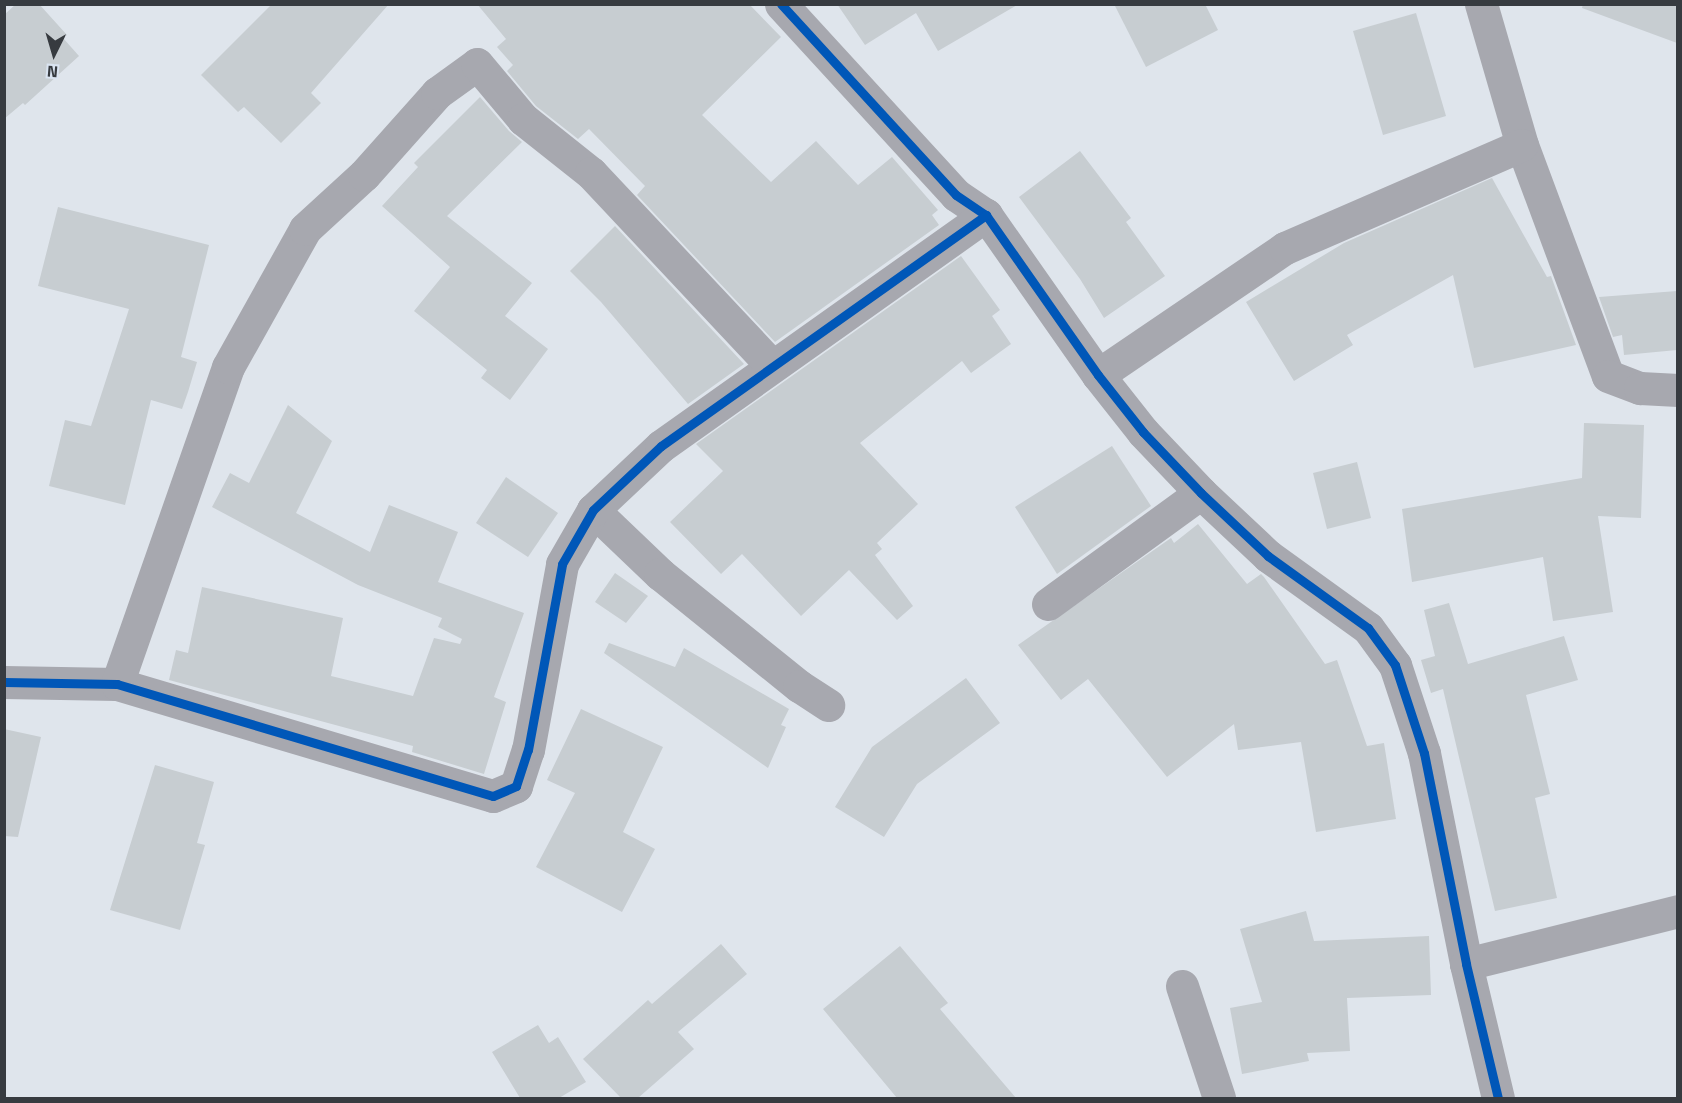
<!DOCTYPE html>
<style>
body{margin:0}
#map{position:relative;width:1682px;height:1103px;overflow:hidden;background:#dfe5ec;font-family:"Titillium Web",sans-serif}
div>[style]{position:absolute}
.building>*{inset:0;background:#c7cdd1}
.minor>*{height:33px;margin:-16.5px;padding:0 16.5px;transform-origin:16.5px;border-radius:16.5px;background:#a7a8af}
.cycleway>*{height:9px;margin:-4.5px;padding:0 4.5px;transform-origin:4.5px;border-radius:4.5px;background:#0057b8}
span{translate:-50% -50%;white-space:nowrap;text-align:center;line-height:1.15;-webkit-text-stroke:4.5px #dae4f1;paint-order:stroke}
.frame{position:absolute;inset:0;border:6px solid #373b40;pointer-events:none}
.north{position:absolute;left:24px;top:24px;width:60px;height:60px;-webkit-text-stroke:4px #dae4f1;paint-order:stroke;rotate:185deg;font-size:16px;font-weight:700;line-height:24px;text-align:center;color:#373b40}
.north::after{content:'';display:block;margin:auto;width:21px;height:27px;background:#373b40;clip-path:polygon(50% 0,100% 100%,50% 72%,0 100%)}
</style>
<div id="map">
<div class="building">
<div style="clip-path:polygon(16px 4px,39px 4px,67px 35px,63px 38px,79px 56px,25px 105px,23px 103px,4px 119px,4px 15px)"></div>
<div style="clip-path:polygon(272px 4px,389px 4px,311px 93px,321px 103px,281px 143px,244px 107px,238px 112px,201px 75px)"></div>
<div style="clip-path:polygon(477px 4px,749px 4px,781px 37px,702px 115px,771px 182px,816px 141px,858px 185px,892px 157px,938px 210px,932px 215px,939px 225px,775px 342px,637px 195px,645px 186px,589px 129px,578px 139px,536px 106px,507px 71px,513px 65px,497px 47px,506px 39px)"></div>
<div style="clip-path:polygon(837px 4px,1019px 4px,938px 51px,916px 13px,865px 45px)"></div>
<div style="clip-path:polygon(1114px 4px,1205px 4px,1218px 30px,1146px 67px)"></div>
<div style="clip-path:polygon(1583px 4px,1677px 4px,1677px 43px,1582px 8px)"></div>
<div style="clip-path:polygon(1416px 13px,1446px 116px,1383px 135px,1353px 31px)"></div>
<div style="clip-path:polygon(480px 97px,509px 131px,522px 142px,447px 216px,532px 283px,505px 316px,548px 349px,510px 400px,481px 378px,487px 370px,414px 311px,450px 267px,382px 206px,418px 167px,414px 163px)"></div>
<div style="clip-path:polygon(1080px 151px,1131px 218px,1126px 222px,1165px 276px,1104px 318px,1080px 279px,1019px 197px)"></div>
<div style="clip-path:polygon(1492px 178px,1547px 277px,1551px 276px,1576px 345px,1474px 368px,1453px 275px,1347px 335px,1353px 345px,1294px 381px,1246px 302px,1344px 243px)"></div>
<div style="clip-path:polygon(58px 207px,209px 245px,181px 357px,197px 362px,188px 392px,182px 409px,151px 400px,125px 505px,49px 486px,65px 420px,91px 426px,129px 309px,38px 286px)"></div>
<div style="clip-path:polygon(615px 226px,744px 364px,688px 404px,601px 302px,570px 271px)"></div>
<div style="clip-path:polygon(961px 256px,1000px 310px,992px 316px,1011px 344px,971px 373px,962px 361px,860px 443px,918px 504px,877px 543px,882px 549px,875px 555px,913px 606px,897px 620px,849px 570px,801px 616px,742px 554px,721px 574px,670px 522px,723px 471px,696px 444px)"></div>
<div style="clip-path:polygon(1677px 291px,1677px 350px,1624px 355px,1622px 335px,1613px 337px,1599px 297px)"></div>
<div style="clip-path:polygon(288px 405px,332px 441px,296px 513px,370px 552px,389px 505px,458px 532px,438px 582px,524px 613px,494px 697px,506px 702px,484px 774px,412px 752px,413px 746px,169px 680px,176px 650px,188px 653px,202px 587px,343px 618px,331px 676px,413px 696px,434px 638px,460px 644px,462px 639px,438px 627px,442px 618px,358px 585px,212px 507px,230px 473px,249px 483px)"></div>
<div style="clip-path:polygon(1584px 423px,1644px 425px,1641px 518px,1598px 516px,1613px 612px,1553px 621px,1543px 557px,1412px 582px,1402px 509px,1582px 478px)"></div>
<div style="clip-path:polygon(1112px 446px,1151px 506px,1057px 574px,1015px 507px)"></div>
<div style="clip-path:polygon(1357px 462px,1371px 518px,1327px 529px,1313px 473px)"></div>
<div style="clip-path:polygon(506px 477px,558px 513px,528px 557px,476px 523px)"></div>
<div style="clip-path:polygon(1198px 524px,1247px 584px,1261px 574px,1264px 577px,1325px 664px,1337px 660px,1367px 746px,1384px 743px,1396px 819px,1316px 832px,1301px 742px,1238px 750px,1234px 724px,1167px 777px,1088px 679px,1061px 700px,1018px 645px,1171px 538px,1174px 543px)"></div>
<div style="clip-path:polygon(615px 573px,648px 596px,626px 623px,595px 602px)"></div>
<div style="clip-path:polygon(1449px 603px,1468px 664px,1564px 636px,1578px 680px,1526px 695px,1550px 794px,1535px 798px,1557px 898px,1495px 911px,1443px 689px,1431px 693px,1421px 660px,1435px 656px,1424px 610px)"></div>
<div style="clip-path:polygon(609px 643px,675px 667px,684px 648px,789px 709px,781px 725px,786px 727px,768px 768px,604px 653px)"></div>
<div style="clip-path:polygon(966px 678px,1000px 723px,917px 784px,884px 837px,835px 807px,872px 747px)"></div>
<div style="clip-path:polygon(581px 709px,663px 747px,623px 832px,655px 849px,622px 912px,536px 867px,575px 793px,547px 780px)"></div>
<div style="clip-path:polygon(4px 729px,41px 737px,18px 837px,4px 836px)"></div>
<div style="clip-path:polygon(155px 765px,214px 782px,197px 843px,205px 845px,180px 930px,110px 910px)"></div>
<div style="clip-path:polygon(1306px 911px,1314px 941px,1429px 936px,1431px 995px,1347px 998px,1350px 1051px,1307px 1053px,1309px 1061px,1242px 1074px,1230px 1008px,1262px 1002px,1240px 929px)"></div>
<div style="clip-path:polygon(721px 944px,747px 974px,678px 1032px,694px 1049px,638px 1098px,621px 1098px,583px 1059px,648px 1000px,652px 1004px)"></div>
<div style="clip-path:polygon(900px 946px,948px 1003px,940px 1009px,1016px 1098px,897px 1098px,823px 1009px)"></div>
<div style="clip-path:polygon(538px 1025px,549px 1043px,558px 1037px,586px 1082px,559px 1098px,520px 1098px,492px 1052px)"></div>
</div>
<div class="minor">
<div style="left:781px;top:4px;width:259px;rotate:47.5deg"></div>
<div style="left:956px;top:195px;width:36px;rotate:34deg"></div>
<div style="left:986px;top:215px;width:195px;rotate:55deg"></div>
<div style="left:1098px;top:375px;width:73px;rotate:51.7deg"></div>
<div style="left:1143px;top:432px;width:84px;rotate:46.4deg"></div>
<div style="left:1201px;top:493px;width:92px;rotate:43.2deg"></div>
<div style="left:1268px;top:556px;width:123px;rotate:35.8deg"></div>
<div style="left:1368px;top:628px;width:46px;rotate:53.9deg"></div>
<div style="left:1395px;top:665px;width:93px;rotate:71.8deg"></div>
<div style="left:1424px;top:753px;width:215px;rotate:78.7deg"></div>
<div style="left:1466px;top:964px;width:138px;rotate:76.6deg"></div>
<div style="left:1481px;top:4px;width:147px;rotate:73.8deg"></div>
<div style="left:1522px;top:145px;width:246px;rotate:69.6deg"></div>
<div style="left:1608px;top:376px;width:34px;rotate:21deg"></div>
<div style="left:1640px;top:388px;width:38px;rotate:3deg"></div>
<div style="left:1098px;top:375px;width:226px;rotate:-34.2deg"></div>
<div style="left:1285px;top:248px;width:258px;rotate:-23.5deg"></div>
<div style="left:593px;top:510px;width:93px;rotate:43.7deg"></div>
<div style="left:660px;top:574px;width:179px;rotate:38.9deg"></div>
<div style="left:799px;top:686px;width:35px;rotate:33deg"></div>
<div style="left:1048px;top:604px;width:189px;rotate:-36deg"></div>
<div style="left:4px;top:682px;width:113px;rotate:1deg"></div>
<div style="left:117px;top:684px;width:392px;rotate:16.6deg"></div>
<div style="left:493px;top:796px;width:25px;rotate:-23deg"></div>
<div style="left:516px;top:786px;width:38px;rotate:-72deg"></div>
<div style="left:528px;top:750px;width:189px;rotate:-79.6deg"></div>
<div style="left:562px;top:564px;width:62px;rotate:-60.1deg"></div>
<div style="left:593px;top:510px;width:93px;rotate:-43.3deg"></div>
<div style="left:661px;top:446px;width:399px;rotate:-35.4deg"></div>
<div style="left:117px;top:684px;width:336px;rotate:-70.7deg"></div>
<div style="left:228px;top:367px;width:158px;rotate:-60.8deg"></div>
<div style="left:305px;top:229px;width:80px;rotate:-42.5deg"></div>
<div style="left:364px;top:175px;width:110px;rotate:-48.3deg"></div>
<div style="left:437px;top:93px;width:49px;rotate:-35.9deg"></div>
<div style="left:477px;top:64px;width:72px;rotate:50.1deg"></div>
<div style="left:523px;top:119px;width:87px;rotate:38.5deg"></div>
<div style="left:591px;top:173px;width:263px;rotate:46.8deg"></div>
<div style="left:1466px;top:964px;width:219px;rotate:-14deg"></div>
<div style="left:1182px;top:986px;width:118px;rotate:71.7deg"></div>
</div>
<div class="cycleway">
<div style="left:781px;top:4px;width:259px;rotate:47.5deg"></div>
<div style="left:956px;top:195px;width:36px;rotate:34deg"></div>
<div style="left:986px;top:215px;width:195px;rotate:55deg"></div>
<div style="left:1098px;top:375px;width:73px;rotate:51.7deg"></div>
<div style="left:1143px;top:432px;width:84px;rotate:46.4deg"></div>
<div style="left:1201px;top:493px;width:92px;rotate:43.2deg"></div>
<div style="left:1268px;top:556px;width:123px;rotate:35.8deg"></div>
<div style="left:1368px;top:628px;width:46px;rotate:53.9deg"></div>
<div style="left:1395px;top:665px;width:93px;rotate:71.8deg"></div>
<div style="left:1424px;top:753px;width:215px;rotate:78.7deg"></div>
<div style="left:1466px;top:964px;width:138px;rotate:76.6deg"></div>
<div style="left:4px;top:682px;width:113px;rotate:1deg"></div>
<div style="left:117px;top:684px;width:392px;rotate:16.6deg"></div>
<div style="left:493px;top:796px;width:25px;rotate:-23deg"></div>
<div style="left:516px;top:786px;width:38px;rotate:-72deg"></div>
<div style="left:528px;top:750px;width:189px;rotate:-79.6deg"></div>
<div style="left:562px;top:564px;width:62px;rotate:-60.1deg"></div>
<div style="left:593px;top:510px;width:93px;rotate:-43.3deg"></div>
<div style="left:661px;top:446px;width:399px;rotate:-35.4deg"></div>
</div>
<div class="frame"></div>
<div class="north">N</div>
</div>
